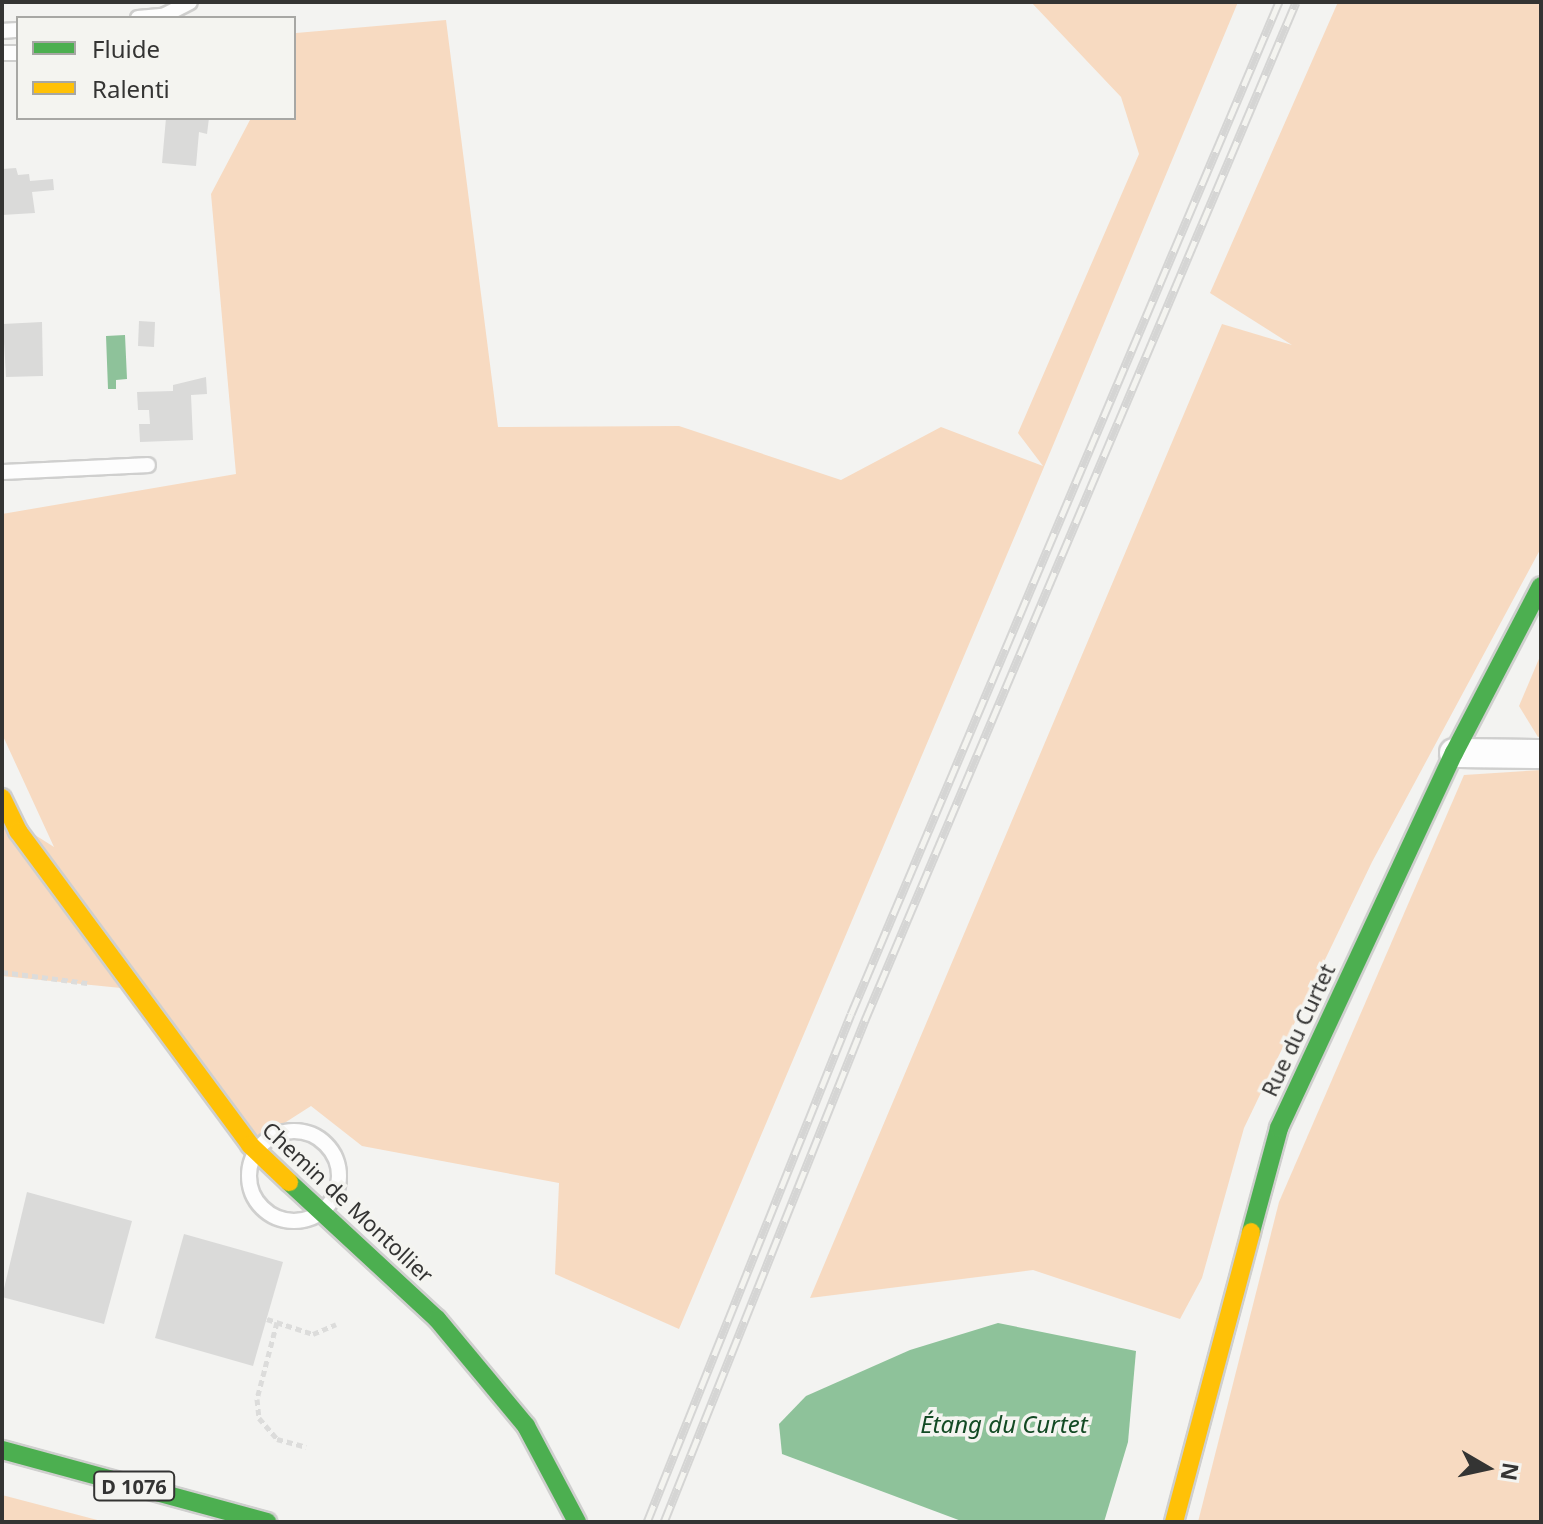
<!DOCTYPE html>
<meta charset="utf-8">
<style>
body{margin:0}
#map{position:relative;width:1543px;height:1524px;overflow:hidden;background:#f3f3f1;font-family:"Noto Sans",sans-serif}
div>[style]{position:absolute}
.green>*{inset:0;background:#f7dac1}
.water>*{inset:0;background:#8ec29a}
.building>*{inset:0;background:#dadad9}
.path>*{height:5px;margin-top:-2.5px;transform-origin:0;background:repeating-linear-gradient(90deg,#dcdcdb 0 6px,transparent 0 10px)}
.roads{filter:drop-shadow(2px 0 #cfcfce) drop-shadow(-2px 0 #cfcfce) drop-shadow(0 2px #cfcfce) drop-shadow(0 -2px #cfcfce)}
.lane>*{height:14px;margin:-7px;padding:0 7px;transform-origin:7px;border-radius:7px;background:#fdfdfd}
.lane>.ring{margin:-7px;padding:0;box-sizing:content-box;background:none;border:14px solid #fdfdfd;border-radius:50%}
.street>*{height:28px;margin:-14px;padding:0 14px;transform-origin:14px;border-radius:14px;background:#fdfdfd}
.fast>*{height:18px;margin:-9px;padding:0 9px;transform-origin:9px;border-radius:9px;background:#4caf50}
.slow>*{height:18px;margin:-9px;padding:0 9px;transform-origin:9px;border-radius:9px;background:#ffc107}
.rail>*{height:9px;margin-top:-4.5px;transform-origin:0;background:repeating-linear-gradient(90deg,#f4f4f0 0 18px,#d5d5d4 0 36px);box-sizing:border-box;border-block:2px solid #d5d5d4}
span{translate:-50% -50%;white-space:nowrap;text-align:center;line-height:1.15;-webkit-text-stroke:7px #f4f4f0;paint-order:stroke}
.shield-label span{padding:2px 6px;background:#f4f4f0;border:2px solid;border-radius:6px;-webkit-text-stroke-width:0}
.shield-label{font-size:20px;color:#343433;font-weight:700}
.street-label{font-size:22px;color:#343433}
.water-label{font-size:24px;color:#134a24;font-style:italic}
.frame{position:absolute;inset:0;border:4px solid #343433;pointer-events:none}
.legend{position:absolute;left:16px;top:16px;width:280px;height:104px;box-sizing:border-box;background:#f4f4f0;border:2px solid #a7a7a4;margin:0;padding:10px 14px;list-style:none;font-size:24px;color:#343433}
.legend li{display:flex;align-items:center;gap:16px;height:40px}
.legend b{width:40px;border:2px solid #a7a7a4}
.north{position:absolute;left:1447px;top:1428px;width:80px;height:80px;-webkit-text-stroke:6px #f4f4f0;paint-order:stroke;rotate:99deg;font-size:22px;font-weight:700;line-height:32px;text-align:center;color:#343433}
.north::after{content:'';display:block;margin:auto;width:28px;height:36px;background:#343433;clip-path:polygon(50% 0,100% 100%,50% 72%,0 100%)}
</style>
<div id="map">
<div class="green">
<div style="clip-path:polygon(1031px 2px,1238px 2px,1044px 467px,679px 1329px,555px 1274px,559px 1183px,362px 1146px,311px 1106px,250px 1145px,131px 989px,2px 976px,2px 814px,54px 847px,2px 734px,2px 514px,236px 474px,211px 194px,251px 118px,294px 118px,296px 33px,446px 20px,498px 427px,679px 426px,841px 480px,941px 427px,1043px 466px,1018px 433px,1139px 154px,1121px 97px)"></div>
<div style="clip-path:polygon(1338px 2px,1541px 2px,1541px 548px,1372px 862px,1244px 1128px,1202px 1278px,1180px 1319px,1033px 1270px,810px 1298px,1222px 324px,1292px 345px,1210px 293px)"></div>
<div style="clip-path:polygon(1541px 654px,1541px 736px,1538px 737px,1519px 706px)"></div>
<div style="clip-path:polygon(1541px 770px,1541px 1522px,1198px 1522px,1279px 1202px,1464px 775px)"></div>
<div style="clip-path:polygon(2px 1495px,105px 1522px,2px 1522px)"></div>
</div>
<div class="water">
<div style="clip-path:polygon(125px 335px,127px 379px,116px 380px,116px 389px,108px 389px,106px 336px)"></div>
<div style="clip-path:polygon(998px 1323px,1136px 1351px,1128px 1442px,1104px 1522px,964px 1522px,782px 1454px,779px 1424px,806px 1396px,910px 1350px)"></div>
</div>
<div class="building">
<div style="clip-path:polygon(166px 118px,209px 118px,207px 134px,199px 132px,196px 166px,162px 163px)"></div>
<div style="clip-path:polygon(16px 168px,18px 175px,29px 174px,30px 181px,53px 179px,54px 190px,32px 192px,35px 213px,2px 215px,2px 169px)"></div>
<div style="clip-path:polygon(139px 321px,155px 322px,154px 347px,138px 346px)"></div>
<div style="clip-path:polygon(42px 322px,43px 376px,6px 377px,3px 324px)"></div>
<div style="clip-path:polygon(206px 377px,207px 394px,191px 395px,193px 440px,140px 442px,139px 424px,150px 424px,149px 410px,138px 410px,137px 392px,173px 391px,173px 385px)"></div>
<div style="clip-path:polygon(27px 1192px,132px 1221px,104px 1324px,2px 1297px)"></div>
<div style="clip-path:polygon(184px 1234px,283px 1262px,253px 1366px,155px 1338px)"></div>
</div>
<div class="path">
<div style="left:2px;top:972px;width:86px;rotate:7.4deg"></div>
<div style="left:267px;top:1319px;width:48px;rotate:18.1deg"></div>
<div style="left:313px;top:1334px;width:25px;rotate:-23deg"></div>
<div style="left:277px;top:1322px;width:80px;rotate:104.6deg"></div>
<div style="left:257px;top:1399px;width:19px;rotate:84deg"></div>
<div style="left:259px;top:1418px;width:28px;rotate:49deg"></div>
<div style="left:277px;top:1439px;width:30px;rotate:15deg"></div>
</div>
<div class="roads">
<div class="lane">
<div style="left:138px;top:18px;width:25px;rotate:-5deg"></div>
<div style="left:163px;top:16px;width:30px;rotate:-27deg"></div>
<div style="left:2px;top:31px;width:16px;rotate:-4deg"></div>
<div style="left:2px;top:53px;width:16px"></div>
<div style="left:2px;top:472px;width:146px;rotate:-2.7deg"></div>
<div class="ring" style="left:249px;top:1131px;width:76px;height:76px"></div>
</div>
<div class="street">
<div style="left:1454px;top:753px;width:87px;rotate:0.7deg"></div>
</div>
<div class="fast">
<div style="left:289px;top:1182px;width:202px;rotate:42.8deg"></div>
<div style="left:437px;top:1319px;width:139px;rotate:50.2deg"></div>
<div style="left:526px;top:1426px;width:109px;rotate:62deg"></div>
<div style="left:1251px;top:1232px;width:108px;rotate:-74.9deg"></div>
<div style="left:1279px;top:1128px;width:414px;rotate:-65deg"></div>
<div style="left:1454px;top:753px;width:188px;rotate:-62.5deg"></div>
<div style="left:2px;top:1450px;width:275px;rotate:15.2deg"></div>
</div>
<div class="slow">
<div style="left:2px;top:798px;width:37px;rotate:64deg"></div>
<div style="left:18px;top:831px;width:390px;rotate:53.5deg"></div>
<div style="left:250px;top:1145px;width:54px;rotate:43.5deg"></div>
<div style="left:1174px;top:1522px;width:300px;rotate:-75.1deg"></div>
</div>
</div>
<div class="rail">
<div style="left:647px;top:1522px;width:547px;rotate:-68.12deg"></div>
<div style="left:851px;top:1014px;width:1099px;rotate:-67.08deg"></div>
<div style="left:664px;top:1522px;width:541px;rotate:-68.18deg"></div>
<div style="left:865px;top:1020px;width:1105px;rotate:-67.05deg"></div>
</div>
<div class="shield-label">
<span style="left:134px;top:1486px">D 1076</span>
</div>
<div class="street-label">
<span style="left:1298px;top:1030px;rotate:-65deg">Rue du Curtet</span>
<span style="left:348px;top:1202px;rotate:43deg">Chemin de Montollier</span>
</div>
<div class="water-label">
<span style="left:1004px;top:1424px">Étang du Curtet</span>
</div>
<div class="frame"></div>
<ul class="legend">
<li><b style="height:10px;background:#4caf50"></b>Fluide</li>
<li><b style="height:10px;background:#ffc107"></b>Ralenti</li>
</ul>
<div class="north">N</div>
</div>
